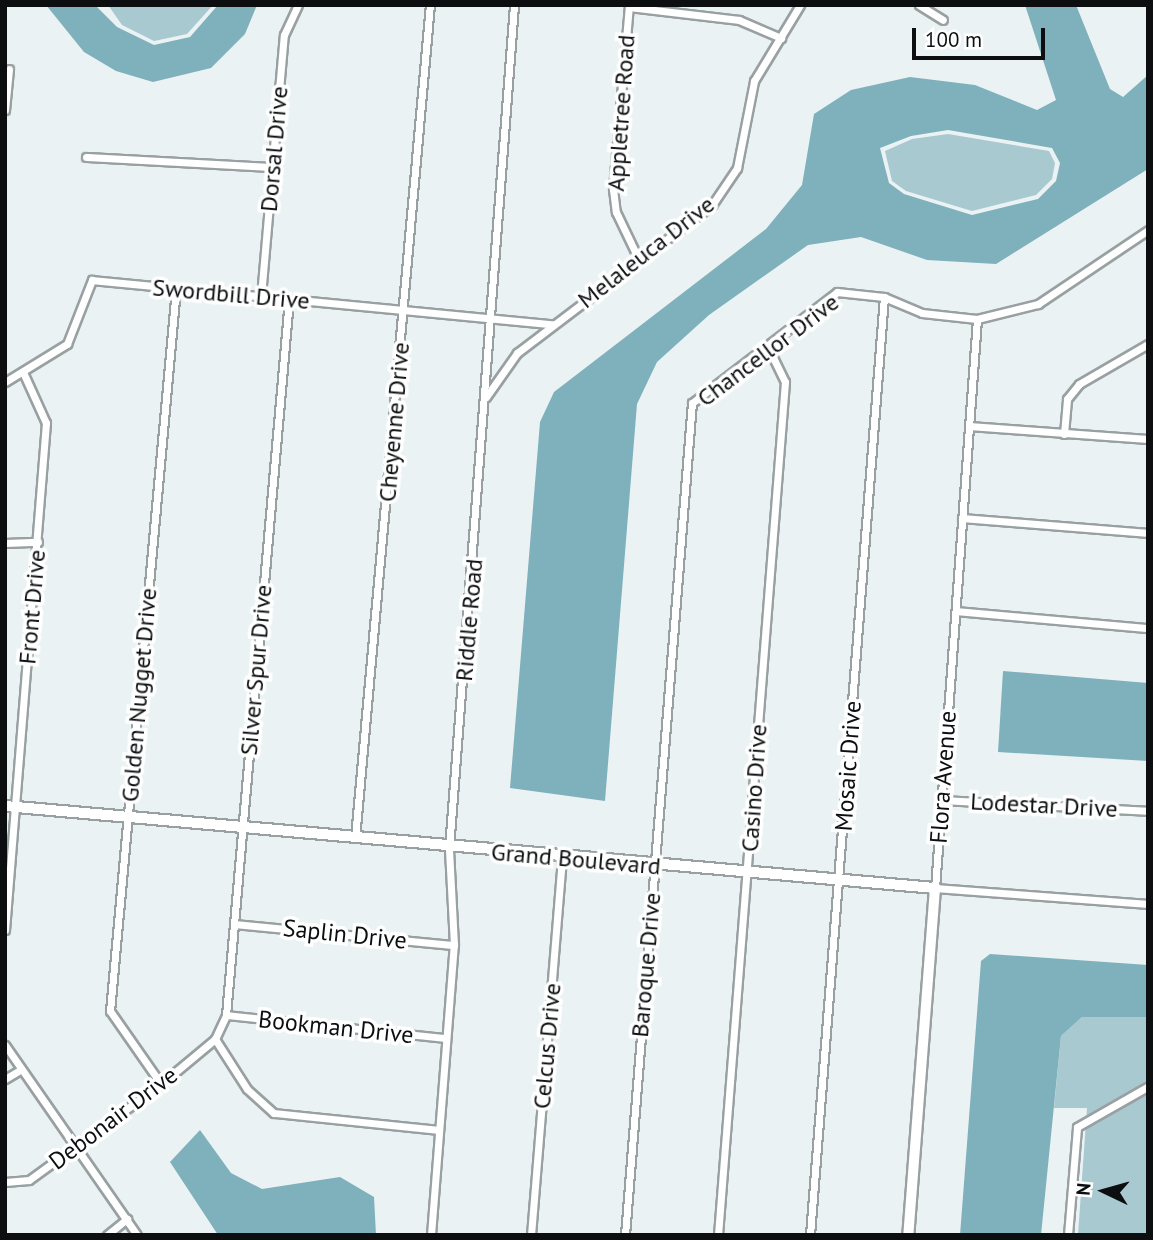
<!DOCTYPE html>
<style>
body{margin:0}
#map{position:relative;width:1153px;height:1240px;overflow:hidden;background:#eaf2f4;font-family:"PT Sans",sans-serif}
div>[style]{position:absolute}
.green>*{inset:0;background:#a8c9d0}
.water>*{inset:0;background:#7eb1bc}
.roads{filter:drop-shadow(2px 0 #99a0a2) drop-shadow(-2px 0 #99a0a2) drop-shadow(0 2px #99a0a2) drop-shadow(0 -2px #99a0a2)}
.street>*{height:7px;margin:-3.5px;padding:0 3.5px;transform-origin:3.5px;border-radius:3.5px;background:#fff}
.secondary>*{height:10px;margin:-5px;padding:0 5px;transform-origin:5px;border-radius:5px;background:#fff}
span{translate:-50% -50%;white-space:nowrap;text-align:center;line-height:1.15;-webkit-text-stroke:7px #fff;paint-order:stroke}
.street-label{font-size:24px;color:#0c0e0f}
.frame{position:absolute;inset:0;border:7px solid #0c0e0f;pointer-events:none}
.north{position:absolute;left:1069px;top:1156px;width:70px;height:70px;-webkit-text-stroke:5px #fff;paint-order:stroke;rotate:275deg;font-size:19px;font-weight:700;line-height:28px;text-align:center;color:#0c0e0f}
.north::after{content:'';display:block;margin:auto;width:24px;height:32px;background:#0c0e0f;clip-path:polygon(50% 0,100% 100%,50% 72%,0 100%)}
.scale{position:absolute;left:912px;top:28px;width:133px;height:32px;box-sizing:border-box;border:4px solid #0c0e0f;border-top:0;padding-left:9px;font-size:21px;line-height:24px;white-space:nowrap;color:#0c0e0f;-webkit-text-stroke:5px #fff;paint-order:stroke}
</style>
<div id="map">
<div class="green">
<div style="clip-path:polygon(108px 5px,213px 5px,187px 34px,154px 41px,122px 25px)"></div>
<div style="clip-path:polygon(948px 134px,1049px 151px,1055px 163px,1052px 179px,1036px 195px,972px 211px,906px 191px,892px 181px,885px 151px,912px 139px)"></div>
<div style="clip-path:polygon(1082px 1017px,1148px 1017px,1148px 1235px,1078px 1235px,1087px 1108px,1054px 1108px,1061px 1036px)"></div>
</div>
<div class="water">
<div style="clip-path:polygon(46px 5px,95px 5px,117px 27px,154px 45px,190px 37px,218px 5px,257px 5px,245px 34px,211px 68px,153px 82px,116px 71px,84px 52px)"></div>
<div style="clip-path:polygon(evenodd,1025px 5px,1076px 5px,1110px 89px,1123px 97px,1148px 75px,1148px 169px,996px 264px,927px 260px,861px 237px,808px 245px,709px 315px,657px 362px,637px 404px,605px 801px,510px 788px,540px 422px,554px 392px,766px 229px,802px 185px,814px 114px,851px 90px,910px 77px,975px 85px,1037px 110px,1056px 100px,1025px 5px,948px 130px,1052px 148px,1060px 163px,1056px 181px,1038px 199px,972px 215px,904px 194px,889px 183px,880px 148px,911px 136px,948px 130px)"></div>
<div style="clip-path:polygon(1003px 671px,1148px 683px,1148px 761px,998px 752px)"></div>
<div style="clip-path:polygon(990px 954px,1148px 965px,1148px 1017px,1082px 1017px,1061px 1036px,1041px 1235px,960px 1235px,981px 961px)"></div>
<div style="clip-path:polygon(200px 1130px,231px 1173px,262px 1189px,340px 1177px,374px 1197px,376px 1235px,218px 1235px,170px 1162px)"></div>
</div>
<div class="roads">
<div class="street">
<div style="left:629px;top:5px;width:185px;rotate:95deg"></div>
<div style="left:613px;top:189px;width:23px;rotate:83deg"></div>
<div style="left:616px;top:212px;width:51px;rotate:64.4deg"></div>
<div style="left:919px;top:5px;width:28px;rotate:32deg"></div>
<div style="left:629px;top:7px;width:111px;rotate:6.7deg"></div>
<div style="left:739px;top:20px;width:46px;rotate:23.2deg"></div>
<div style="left:5px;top:110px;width:41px;rotate:-84.4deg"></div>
<div style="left:86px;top:157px;width:186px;rotate:3.1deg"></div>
<div style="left:261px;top:296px;width:262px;rotate:-85deg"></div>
<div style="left:284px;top:35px;width:33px;rotate:-65deg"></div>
<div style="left:977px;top:319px;width:571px;rotate:94.22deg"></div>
<div style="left:935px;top:888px;width:214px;rotate:4.3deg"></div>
<div style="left:5px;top:382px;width:73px;rotate:-31.5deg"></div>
<div style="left:67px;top:344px;width:69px;rotate:-68.7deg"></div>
<div style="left:92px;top:280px;width:463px;rotate:5.5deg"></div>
<div style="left:486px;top:397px;width:54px;rotate:-54.8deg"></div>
<div style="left:517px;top:353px;width:245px;rotate:-37.2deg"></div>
<div style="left:712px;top:205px;width:45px;rotate:-56deg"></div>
<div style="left:737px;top:168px;width:89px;rotate:-78.9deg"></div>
<div style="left:754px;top:81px;width:89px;rotate:-58.8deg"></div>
<div style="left:969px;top:426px;width:179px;rotate:4.2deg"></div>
<div style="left:1064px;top:434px;width:35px;rotate:-85deg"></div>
<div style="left:1067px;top:399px;width:19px;rotate:-51deg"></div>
<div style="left:1079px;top:384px;width:80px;rotate:-30.1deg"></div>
<div style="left:962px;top:518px;width:187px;rotate:4.6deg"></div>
<div style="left:5px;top:543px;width:33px;rotate:-2deg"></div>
<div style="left:956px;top:611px;width:193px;rotate:5.1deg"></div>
<div style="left:940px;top:800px;width:208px;rotate:3deg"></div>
<div style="left:355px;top:838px;width:836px;rotate:-84.86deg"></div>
<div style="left:235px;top:924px;width:220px;rotate:5.5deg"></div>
<div style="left:5px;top:930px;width:509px;rotate:-85.38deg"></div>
<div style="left:46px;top:423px;width:56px;rotate:-114.3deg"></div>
<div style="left:226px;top:1015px;width:220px;rotate:6deg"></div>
<div style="left:215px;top:1039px;width:59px;rotate:57.4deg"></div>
<div style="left:247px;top:1089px;width:36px;rotate:42deg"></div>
<div style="left:274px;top:1113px;width:165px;rotate:5.9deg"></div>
<div style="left:5px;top:1045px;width:231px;rotate:55.2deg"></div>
<div style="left:5px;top:1079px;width:17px;rotate:-31deg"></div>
<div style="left:161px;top:1084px;width:89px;rotate:-124.9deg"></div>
<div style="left:110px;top:1011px;width:725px;rotate:-84.78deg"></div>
<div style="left:5px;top:1182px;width:24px;rotate:-5deg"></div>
<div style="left:29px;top:1180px;width:163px;rotate:-36deg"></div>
<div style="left:161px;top:1084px;width:70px;rotate:-39.8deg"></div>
<div style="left:215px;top:1039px;width:26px;rotate:-65deg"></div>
<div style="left:226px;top:1015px;width:719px;rotate:-84.97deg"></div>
<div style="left:107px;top:1235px;width:26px;rotate:-39deg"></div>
<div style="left:431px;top:1235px;width:291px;rotate:-85.5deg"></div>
<div style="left:454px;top:945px;width:97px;rotate:-93deg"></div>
<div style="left:449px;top:848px;width:846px;rotate:-85.59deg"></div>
<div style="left:531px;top:1235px;width:378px;rotate:-85.3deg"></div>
<div style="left:625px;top:1235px;width:835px;rotate:-85.4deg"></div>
<div style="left:692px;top:403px;width:183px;rotate:-37.4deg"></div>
<div style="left:837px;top:292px;width:47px;rotate:6.1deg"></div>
<div style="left:884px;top:297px;width:41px;rotate:22.8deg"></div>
<div style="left:922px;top:313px;width:55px;rotate:6.2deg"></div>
<div style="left:977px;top:319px;width:63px;rotate:-13.8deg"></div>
<div style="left:1038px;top:304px;width:133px;rotate:-33.9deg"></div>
<div style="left:718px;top:1235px;width:856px;rotate:-85.51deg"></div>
<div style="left:785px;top:382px;width:41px;rotate:-115.9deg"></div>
<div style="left:810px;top:1235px;width:941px;rotate:-85.49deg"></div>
<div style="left:1068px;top:1235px;width:108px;rotate:-85.2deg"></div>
<div style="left:1077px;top:1127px;width:81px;rotate:-29.7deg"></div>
</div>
<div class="secondary">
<div style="left:5px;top:806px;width:934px;rotate:5.04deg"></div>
<div style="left:935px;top:888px;width:348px;rotate:94.4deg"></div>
</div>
</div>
<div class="street-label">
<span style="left:621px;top:113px;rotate:-86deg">Appletree Road</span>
<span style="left:274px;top:149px;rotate:-85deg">Dorsal Drive</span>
<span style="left:646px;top:252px;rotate:-38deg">Melaleuca Drive</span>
<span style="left:231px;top:294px;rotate:5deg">Swordbill Drive</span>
<span style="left:768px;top:350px;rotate:-37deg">Chancellor Drive</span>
<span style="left:394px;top:422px;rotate:-85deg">Cheyenne Drive</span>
<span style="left:32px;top:607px;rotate:-85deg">Front Drive</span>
<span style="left:469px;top:620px;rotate:-85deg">Riddle Road</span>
<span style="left:256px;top:670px;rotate:-85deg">Silver Spur Drive</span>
<span style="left:139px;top:695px;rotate:-85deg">Golden Nugget Drive</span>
<span style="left:848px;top:766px;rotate:-86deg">Mosaic Drive</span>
<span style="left:943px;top:777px;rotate:-86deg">Flora Avenue</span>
<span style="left:754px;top:788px;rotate:-86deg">Casino Drive</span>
<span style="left:1044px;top:805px;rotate:3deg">Lodestar Drive</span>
<span style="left:576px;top:859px;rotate:5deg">Grand Boulevard</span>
<span style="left:345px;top:934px;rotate:6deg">Saplin Drive</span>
<span style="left:646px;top:965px;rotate:-85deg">Baroque Drive</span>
<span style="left:336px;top:1027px;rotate:6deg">Bookman Drive</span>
<span style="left:547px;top:1046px;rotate:-85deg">Celcus Drive</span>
<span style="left:113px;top:1118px;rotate:-37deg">Debonair Drive</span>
</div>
<div class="frame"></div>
<div class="north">N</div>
<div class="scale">100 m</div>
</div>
